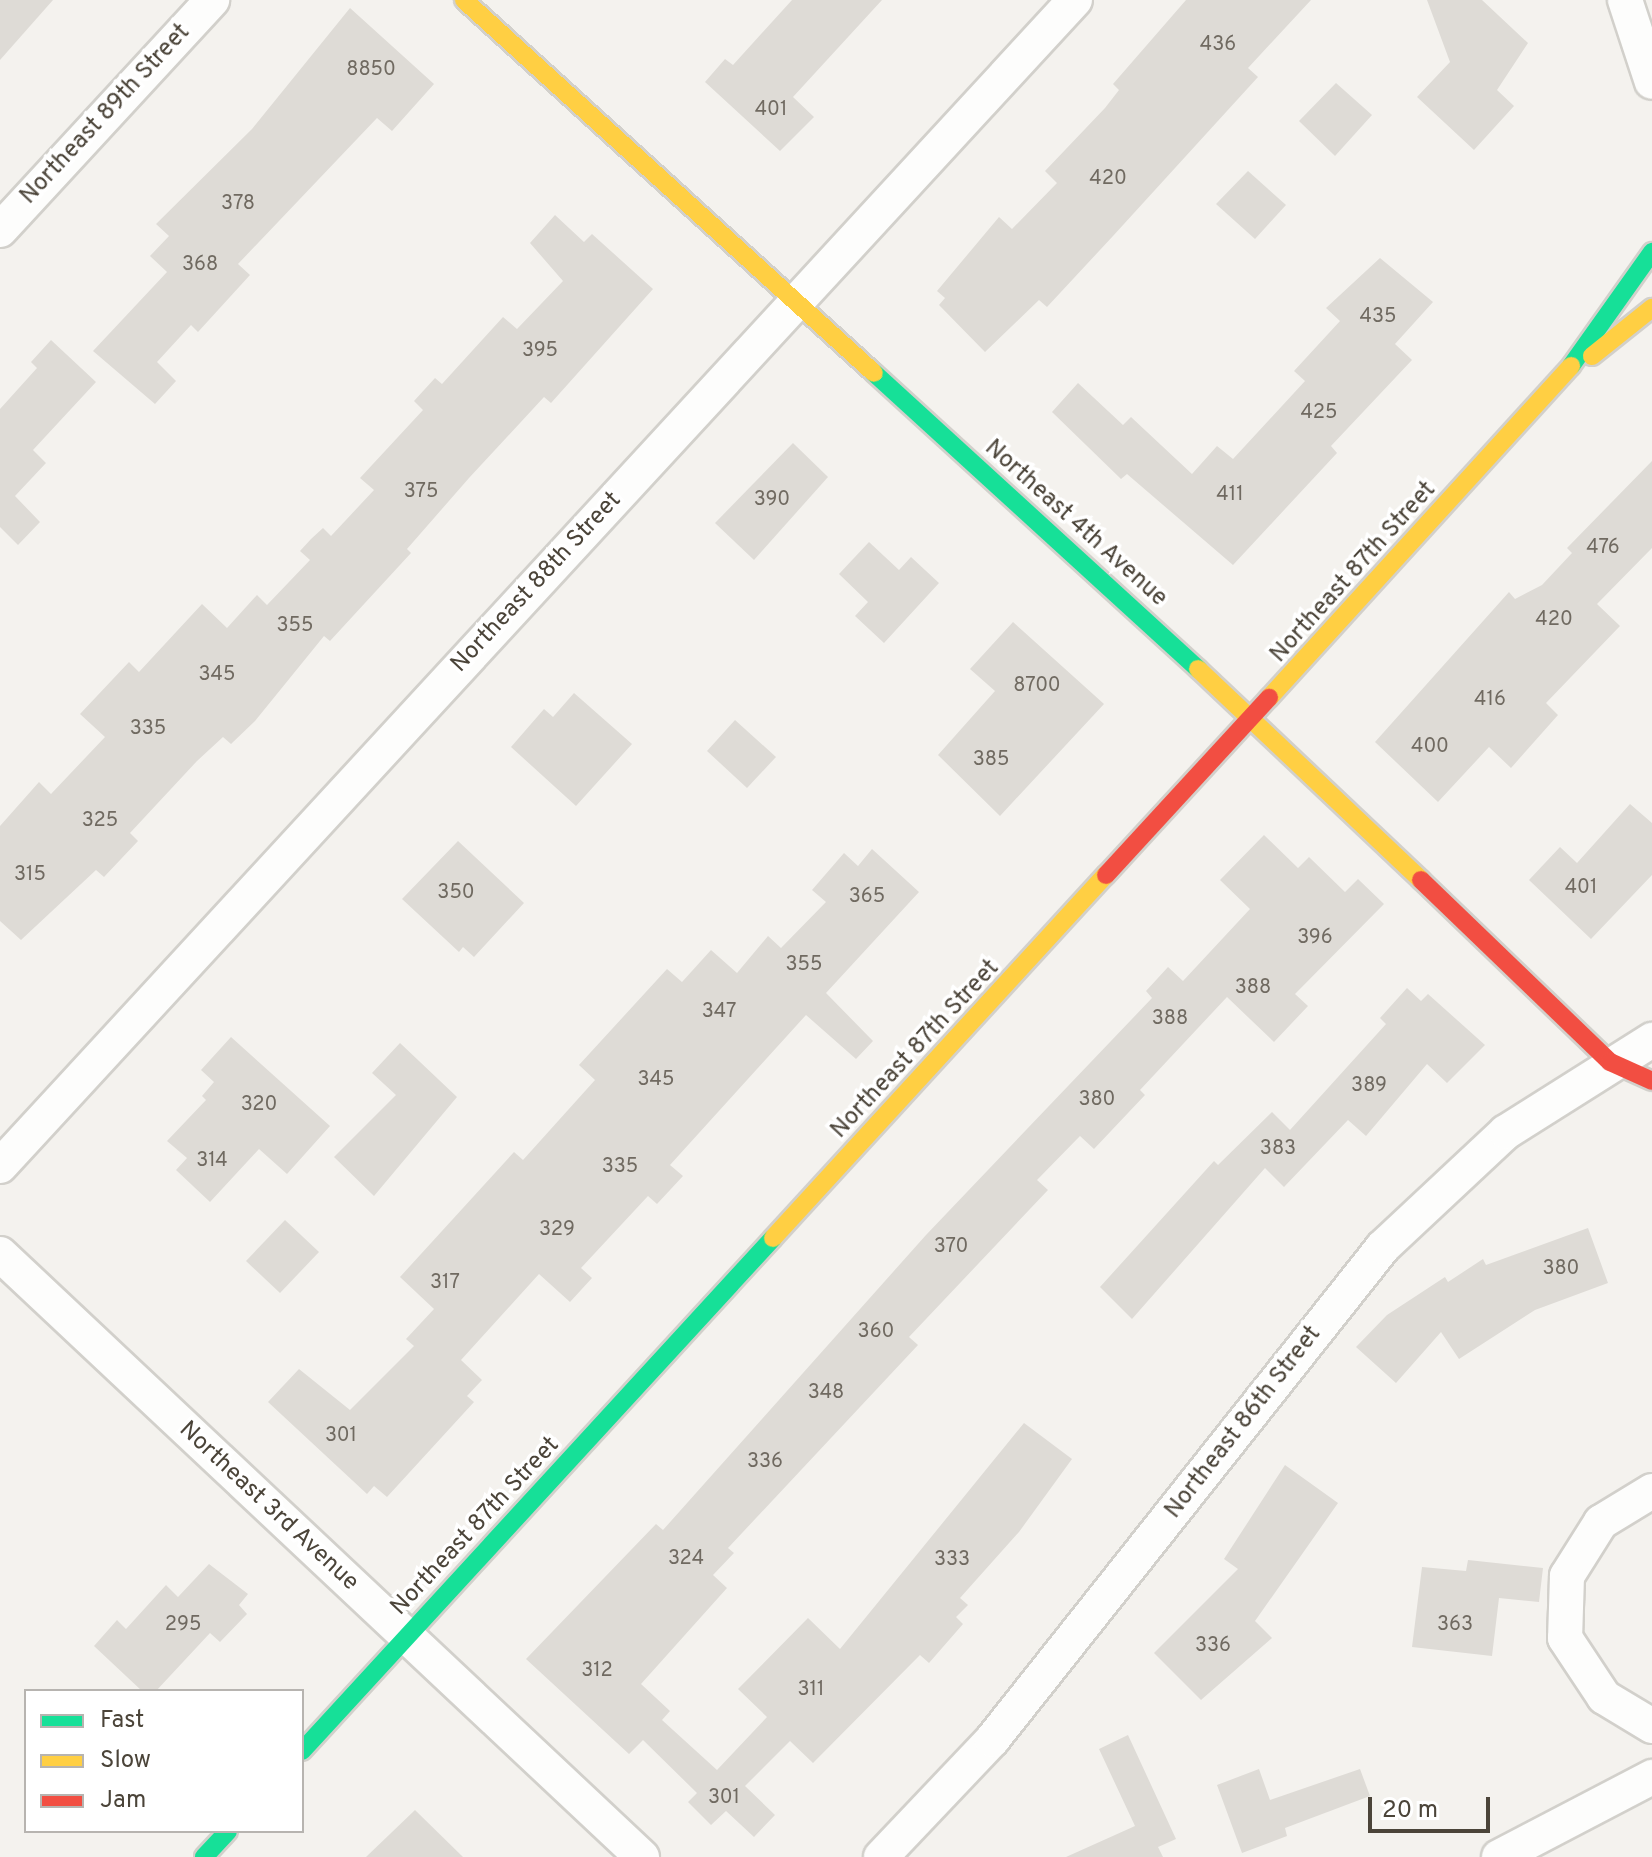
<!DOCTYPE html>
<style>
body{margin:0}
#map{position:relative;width:1652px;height:1857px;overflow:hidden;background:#f4f2ee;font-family:Overpass,sans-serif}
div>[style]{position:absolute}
.building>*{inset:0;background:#dedbd6}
.roads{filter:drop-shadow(2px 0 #d2d0cb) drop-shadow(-2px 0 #d2d0cb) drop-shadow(0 2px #d2d0cb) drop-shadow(0 -2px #d2d0cb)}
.street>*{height:34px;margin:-17px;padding:0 17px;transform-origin:17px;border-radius:17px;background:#fdfdfc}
.fast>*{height:18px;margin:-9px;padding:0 9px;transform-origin:9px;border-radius:9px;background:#16e098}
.slow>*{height:18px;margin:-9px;padding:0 9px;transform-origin:9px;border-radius:9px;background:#ffcf43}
.jam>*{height:18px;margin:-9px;padding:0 9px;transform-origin:9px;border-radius:9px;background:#f24e42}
span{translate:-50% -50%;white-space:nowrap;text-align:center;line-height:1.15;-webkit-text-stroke:7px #fff;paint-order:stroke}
.number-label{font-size:20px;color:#706a61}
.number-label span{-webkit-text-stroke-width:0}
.street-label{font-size:24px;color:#4b4439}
.legend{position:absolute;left:24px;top:1689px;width:280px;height:144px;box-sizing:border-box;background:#fff;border:2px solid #b7b4b0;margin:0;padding:10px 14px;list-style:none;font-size:24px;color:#4b4439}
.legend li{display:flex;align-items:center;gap:16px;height:40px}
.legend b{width:40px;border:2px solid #b7b4b0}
.scale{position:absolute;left:1368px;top:1797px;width:122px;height:36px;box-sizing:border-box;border:4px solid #4b4439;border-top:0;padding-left:10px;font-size:24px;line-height:28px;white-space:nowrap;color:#4b4439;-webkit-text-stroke:6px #fff;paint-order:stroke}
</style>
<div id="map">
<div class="building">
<div style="clip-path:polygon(0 0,53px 0,0 60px)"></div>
<div style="clip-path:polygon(792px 0,882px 0,793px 97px,814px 117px,780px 151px,705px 82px,725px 59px,733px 65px)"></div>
<div style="clip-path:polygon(1186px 0,1311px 0,1248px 68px,1258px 77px,1113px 236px,1047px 307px,1039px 300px,985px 352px,939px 305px,945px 298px,937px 291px,999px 217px,1012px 229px,1057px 183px,1045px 171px,1105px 108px,1119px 90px,1113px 84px)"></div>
<div style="clip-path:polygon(1427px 0,1482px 0,1528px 43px,1497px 90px,1514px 106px,1474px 150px,1417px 97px,1450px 62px)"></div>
<div style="clip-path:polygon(350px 8px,434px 84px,392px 131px,377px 118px,238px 264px,250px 275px,198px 332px,191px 325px,157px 362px,176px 381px,155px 404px,93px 351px,167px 272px,150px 256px,169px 236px,156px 224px,252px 129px)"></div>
<div style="clip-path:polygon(1336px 83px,1372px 115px,1335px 156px,1299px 121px)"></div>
<div style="clip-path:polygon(1248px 171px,1286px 205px,1255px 239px,1216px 204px)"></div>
<div style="clip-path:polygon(555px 215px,584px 242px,592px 234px,653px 289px,551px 403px,544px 397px,469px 478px,407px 549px,411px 553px,330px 641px,324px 636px,255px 721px,231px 744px,223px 737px,197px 761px,130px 833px,138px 841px,104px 877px,96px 870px,21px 940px,0 921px,0 826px,39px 782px,51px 794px,105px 737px,80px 714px,129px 662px,139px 672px,202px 604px,227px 628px,257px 595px,267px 605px,310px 560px,300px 551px,311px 539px,323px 528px,331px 536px,374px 490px,360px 478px,423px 410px,414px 401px,435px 378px,442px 384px,503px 317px,517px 329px,563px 281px,530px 243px)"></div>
<div style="clip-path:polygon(1380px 258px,1433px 302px,1395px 344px,1412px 360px,1331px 446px,1337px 453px,1233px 565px,1127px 474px,1121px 479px,1052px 412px,1078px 383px,1123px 425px,1131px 417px,1192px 474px,1217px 446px,1233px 459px,1305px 381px,1294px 371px,1340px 321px,1326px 308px)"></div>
<div style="clip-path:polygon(51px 340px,96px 382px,33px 450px,46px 463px,15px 496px,40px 522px,18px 545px,0 527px,0 409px,37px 368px,31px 362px)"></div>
<div style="clip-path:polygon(793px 443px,828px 477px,754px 560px,715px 523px)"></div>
<div style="clip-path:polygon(1652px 461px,1652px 548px,1597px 604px,1620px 626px,1546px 703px,1558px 715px,1511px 768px,1489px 747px,1438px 802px,1375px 742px,1509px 592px,1515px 599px,1542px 585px,1572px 553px,1567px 548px)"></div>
<div style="clip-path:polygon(869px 542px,899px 570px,911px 557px,939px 583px,884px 643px,855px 616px,868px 602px,839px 574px)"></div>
<div style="clip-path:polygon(1013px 622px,1104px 704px,1000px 816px,938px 755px,995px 691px,970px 669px)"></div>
<div style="clip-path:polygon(574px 693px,632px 744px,576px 806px,511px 747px,544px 709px,553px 717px)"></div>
<div style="clip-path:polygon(735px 720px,776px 757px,747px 788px,707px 751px)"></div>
<div style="clip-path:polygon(1630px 804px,1652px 823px,1652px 875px,1591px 939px,1529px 880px,1560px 847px,1577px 863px)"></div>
<div style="clip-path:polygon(1264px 835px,1298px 868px,1309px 857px,1345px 892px,1358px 879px,1384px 904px,1295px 994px,1308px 1006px,1274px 1042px,1227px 997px,1140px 1090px,1145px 1095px,1094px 1149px,1080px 1136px,1037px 1180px,1048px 1190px,909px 1337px,918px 1345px,728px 1548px,734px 1553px,713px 1575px,727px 1588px,641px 1684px,670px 1711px,662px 1720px,717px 1770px,767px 1717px,738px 1689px,808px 1618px,840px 1649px,1024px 1423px,1072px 1459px,1019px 1532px,960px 1598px,968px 1605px,956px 1617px,963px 1624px,929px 1663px,920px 1655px,813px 1763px,790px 1741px,745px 1786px,775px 1815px,754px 1837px,726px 1811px,711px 1825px,688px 1802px,697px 1793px,643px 1740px,629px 1754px,526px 1659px,656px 1524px,663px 1530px,926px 1235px,1152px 998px,1146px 991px,1168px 967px,1183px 981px,1250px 909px,1220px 880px)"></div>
<div style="clip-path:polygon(458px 841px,524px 903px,474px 957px,463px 947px,459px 952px,402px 899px)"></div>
<div style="clip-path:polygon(872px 849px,919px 892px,826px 993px,873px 1041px,856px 1059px,806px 1015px,670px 1165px,683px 1176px,657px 1204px,648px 1196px,581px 1268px,592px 1278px,570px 1302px,539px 1274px,461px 1360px,482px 1380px,467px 1396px,474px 1402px,387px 1497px,374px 1486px,367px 1494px,268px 1402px,299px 1369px,350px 1410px,414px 1346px,406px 1339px,434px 1309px,400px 1277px,514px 1152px,523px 1160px,595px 1080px,579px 1065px,667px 969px,682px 982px,711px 950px,737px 973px,768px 936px,781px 948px,826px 902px,812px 890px,844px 853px,858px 866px)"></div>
<div style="clip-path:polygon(1407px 988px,1421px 1001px,1428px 994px,1485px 1045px,1447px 1083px,1427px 1064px,1366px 1136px,1348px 1120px,1284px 1187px,1265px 1168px,1132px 1319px,1100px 1287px,1214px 1161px,1218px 1165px,1272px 1112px,1290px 1130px,1386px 1024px,1380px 1018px)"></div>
<div style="clip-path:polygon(231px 1037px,330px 1126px,287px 1174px,259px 1149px,210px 1202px,176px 1170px,187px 1158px,167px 1141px,206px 1100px,202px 1096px,214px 1082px,201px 1070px)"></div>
<div style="clip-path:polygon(400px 1043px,457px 1097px,374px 1196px,334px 1157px,396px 1095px,372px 1073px)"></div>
<div style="clip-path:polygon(285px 1220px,319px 1252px,280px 1293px,246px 1261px)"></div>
<div style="clip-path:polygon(1588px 1228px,1608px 1283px,1535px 1310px,1459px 1359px,1441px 1332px,1396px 1383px,1356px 1347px,1387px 1315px,1445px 1277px,1448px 1282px,1483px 1259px,1486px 1265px)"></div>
<div style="clip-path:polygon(1285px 1465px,1338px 1503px,1255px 1621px,1272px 1638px,1201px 1700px,1154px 1653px,1238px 1569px,1224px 1559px)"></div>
<div style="clip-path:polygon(1468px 1560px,1543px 1568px,1539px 1602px,1499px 1598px,1492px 1656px,1412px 1647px,1422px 1567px,1466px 1571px)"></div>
<div style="clip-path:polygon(209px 1564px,248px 1594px,239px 1605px,247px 1614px,220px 1642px,210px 1633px,156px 1691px,142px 1691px,94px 1646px,117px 1620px,126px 1629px,166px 1585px,178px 1597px)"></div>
<div style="clip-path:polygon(1128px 1735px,1176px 1839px,1158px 1847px,1163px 1857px,1066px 1857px,1135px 1826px,1099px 1749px)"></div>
<div style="clip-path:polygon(1259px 1769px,1270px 1800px,1360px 1769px,1370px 1796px,1285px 1828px,1287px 1836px,1242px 1853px,1217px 1785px)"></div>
<div style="clip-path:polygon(415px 1810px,463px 1857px,366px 1857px)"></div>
</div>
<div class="roads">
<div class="street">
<div style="left:1625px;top:0;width:86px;rotate:71.8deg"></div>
<div style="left:0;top:230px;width:313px;rotate:-47.3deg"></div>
<div style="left:0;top:1166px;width:1586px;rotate:-47.33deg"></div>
<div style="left:0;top:1254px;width:881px;rotate:43.21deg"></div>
<div style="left:1652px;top:1491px;width:60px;rotate:148.7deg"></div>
<div style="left:1601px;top:1522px;width:64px;rotate:122.2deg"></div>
<div style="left:1567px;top:1576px;width:62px;rotate:91.8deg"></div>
<div style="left:1565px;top:1638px;width:71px;rotate:56.5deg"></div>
<div style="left:1604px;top:1697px;width:56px;rotate:31.1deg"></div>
<div style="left:881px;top:1857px;width:161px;rotate:-46.5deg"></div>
<div style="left:992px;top:1740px;width:629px;rotate:-51.58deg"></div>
<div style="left:1383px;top:1247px;width:168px;rotate:-43.1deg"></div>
<div style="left:1506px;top:1132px;width:173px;rotate:-32.2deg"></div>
<div style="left:1499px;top:1857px;width:173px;rotate:-27.6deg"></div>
</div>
<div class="fast">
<div style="left:1571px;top:366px;width:140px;rotate:-54.6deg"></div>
<div style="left:874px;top:373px;width:439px;rotate:42.4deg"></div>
<div style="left:302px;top:1751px;width:696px;rotate:-47.44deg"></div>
<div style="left:204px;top:1857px;width:35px;rotate:-47deg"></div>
</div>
<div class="slow">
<div style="left:464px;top:0;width:554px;rotate:42.29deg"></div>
<div style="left:1592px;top:356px;width:77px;rotate:-38.7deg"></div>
<div style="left:1198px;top:669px;width:307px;rotate:43.4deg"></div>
<div style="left:1269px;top:698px;width:449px;rotate:-47.7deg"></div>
<div style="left:773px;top:1238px;width:493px;rotate:-47.5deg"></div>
</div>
<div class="jam">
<div style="left:1106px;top:875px;width:241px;rotate:-47.4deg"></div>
<div style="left:1421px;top:880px;width:262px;rotate:43.9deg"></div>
<div style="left:1610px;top:1062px;width:46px;rotate:24.3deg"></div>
</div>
</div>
<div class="number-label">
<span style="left:1218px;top:45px">436</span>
<span style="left:371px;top:70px">8850</span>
<span style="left:771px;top:110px">401</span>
<span style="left:1108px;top:179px">420</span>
<span style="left:238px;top:204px">378</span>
<span style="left:200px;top:265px">368</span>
<span style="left:1378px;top:317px">435</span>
<span style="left:540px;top:351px">395</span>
<span style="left:1319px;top:413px">425</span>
<span style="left:421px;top:492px">375</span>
<span style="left:1230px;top:495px">411</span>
<span style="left:772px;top:500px">390</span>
<span style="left:1603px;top:548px">476</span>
<span style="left:1554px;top:620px">420</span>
<span style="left:295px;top:626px">355</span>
<span style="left:217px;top:675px">345</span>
<span style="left:1037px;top:686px">8700</span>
<span style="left:1490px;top:700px">416</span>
<span style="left:148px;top:729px">335</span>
<span style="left:1430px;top:747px">400</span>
<span style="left:991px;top:760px">385</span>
<span style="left:100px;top:821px">325</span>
<span style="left:30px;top:875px">315</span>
<span style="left:1581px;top:888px">401</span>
<span style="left:456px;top:893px">350</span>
<span style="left:867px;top:897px">365</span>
<span style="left:1315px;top:938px">396</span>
<span style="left:804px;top:965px">355</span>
<span style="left:1253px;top:988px">388</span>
<span style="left:719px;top:1012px">347</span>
<span style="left:1170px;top:1019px">388</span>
<span style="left:656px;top:1080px">345</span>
<span style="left:1369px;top:1086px">389</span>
<span style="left:1097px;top:1100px">380</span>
<span style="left:259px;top:1105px">320</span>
<span style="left:1278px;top:1149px">383</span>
<span style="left:212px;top:1161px">314</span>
<span style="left:620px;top:1167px">335</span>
<span style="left:557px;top:1230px">329</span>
<span style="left:951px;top:1247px">370</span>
<span style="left:1561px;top:1269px">380</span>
<span style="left:445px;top:1283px">317</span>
<span style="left:876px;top:1332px">360</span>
<span style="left:826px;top:1393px">348</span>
<span style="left:341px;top:1436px">301</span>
<span style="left:765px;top:1462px">336</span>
<span style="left:686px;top:1559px">324</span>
<span style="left:952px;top:1560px">333</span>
<span style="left:183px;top:1625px">295</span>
<span style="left:1455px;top:1625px">363</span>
<span style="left:1213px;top:1646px">336</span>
<span style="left:597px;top:1671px">312</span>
<span style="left:811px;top:1690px">311</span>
<span style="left:724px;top:1798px">301</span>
</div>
<div class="street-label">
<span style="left:106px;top:115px;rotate:-47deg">Northeast 89th Street</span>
<span style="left:1075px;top:524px;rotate:42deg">Northeast 4th Avenue</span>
<span style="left:1354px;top:573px;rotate:-48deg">Northeast 87th Street</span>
<span style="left:537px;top:583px;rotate:-47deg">Northeast 88th Street</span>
<span style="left:916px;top:1050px;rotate:-47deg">Northeast 87th Street</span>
<span style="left:1244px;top:1423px;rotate:-52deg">Northeast 86th Street</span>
<span style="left:268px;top:1507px;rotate:43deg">Northeast 3rd Avenue</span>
<span style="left:476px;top:1527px;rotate:-47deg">Northeast 87th Street</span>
</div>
<ul class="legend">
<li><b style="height:10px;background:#16e098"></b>Fast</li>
<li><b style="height:10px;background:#ffcf43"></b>Slow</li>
<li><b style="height:10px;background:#f24e42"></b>Jam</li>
</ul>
<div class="scale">20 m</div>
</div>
